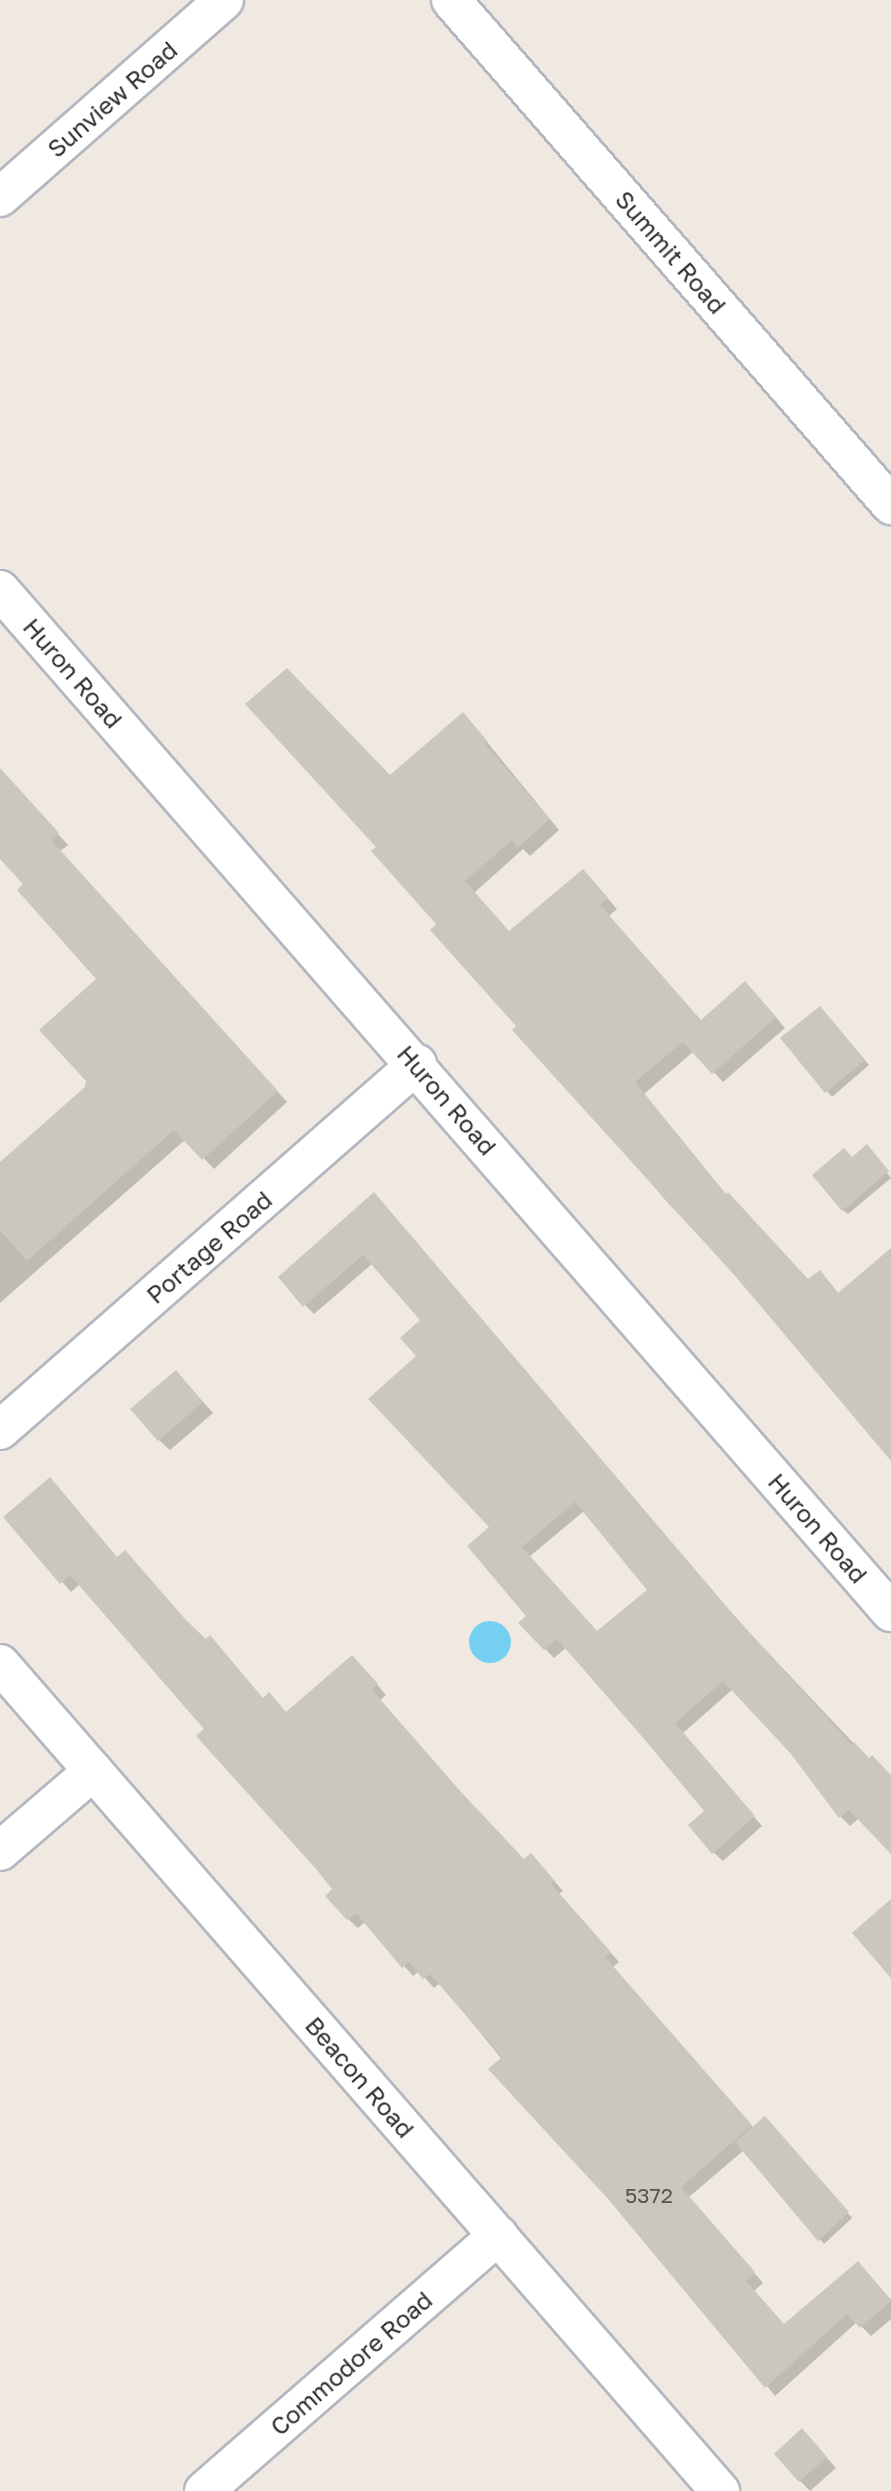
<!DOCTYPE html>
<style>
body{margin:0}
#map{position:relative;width:891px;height:2491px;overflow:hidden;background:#efe9e1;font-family:"Golos Text",sans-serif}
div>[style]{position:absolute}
.water>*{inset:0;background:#75cff0}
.round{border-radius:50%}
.shadow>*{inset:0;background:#0003}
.building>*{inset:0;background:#cbc7bf}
.roads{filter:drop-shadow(2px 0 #b4b7c1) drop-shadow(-2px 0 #b4b7c1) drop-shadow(0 2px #b4b7c1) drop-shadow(0 -2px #b4b7c1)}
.minor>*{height:38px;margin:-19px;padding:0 19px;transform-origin:19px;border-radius:19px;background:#fff}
span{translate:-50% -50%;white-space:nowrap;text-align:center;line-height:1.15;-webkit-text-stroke:5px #fff;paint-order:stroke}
.number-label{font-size:21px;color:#555452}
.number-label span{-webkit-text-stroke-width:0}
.street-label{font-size:24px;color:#2e2e2e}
</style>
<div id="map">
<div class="water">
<div class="round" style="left:469px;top:1621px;width:42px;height:42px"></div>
</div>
<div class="shadow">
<div style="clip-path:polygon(473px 725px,559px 830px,530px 856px,523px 849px,474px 893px,510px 933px,593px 881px,617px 909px,609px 916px,701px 1022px,755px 993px,785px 1028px,723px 1082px,694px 1051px,644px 1094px,727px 1196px,809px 1281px,830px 1283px,839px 1294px,891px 1250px,891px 1459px,737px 1276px,669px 1204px,552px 1067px,378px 847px,390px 778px)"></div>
<div style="clip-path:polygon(0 770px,68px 845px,60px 851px,287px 1102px,214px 1169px,186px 1139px,0 1303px,0 1164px,86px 1088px,99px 979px,0 856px)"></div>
<div style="clip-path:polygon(825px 1013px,869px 1065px,832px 1097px,783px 1039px)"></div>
<div style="clip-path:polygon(871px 1152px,891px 1178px,848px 1214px,843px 1210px,852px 1159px)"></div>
<div style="clip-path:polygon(evenodd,374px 1195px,741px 1624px,891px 1783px,891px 1854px,859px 1818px,850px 1826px,841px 1817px,792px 1753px,733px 1689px,683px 1733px,762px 1826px,723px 1861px,713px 1852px,707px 1811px,567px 1647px,554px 1658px,521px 1623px,528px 1616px,491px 1527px,370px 1399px,418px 1356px,422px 1320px,373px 1263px,314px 1314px,305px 1305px,374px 1195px,584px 1511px,649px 1590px,598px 1633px,529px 1557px,584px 1511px)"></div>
<div style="clip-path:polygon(186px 1383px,213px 1413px,170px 1450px,159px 1440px)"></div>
<div style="clip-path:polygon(6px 1517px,118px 1559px,263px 1699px,287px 1714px,361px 1666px,386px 1695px,380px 1700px,471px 1805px,524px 1861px,540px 1865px,563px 1891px,559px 1894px,619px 1962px,613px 1967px,754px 2129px,770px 2124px,852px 2218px,824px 2244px,744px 2150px,689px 2197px,763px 2283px,754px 2291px,785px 2326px,867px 2272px,891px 2300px,891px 2319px,871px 2336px,857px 2322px,775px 2396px,440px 1983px,434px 1988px,419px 1971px,413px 1976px,365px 1922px,358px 1928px,348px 1919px,328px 1896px,335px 1890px,206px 1729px,80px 1584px,71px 1592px)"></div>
<div style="clip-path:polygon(812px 2441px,836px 2468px,810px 2491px,800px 2481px)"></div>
</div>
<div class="building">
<div style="clip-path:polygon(287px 668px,390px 775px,463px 712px,488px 742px,485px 744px,550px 819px,518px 847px,512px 840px,465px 881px,509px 931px,583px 869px,608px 898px,600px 905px,701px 1020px,745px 981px,776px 1017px,712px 1074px,683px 1042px,635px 1082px,726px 1194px,728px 1192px,808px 1279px,820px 1270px,838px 1293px,891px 1248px,891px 1461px,736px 1277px,512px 1030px,516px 1026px,430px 930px,436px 924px,371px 851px,376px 847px,245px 704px)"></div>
<div style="clip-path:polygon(0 768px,59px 833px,51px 840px,278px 1091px,202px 1160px,174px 1130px,27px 1261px,0 1230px,0 1162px,85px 1087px,86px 1081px,39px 1030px,96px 979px,17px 890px,23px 884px,0 859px)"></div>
<div style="clip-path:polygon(820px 1006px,865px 1060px,825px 1093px,780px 1038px)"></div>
<div style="clip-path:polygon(867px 1144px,889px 1171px,842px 1211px,812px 1175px,844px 1148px,852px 1157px)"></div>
<div style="clip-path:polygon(evenodd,374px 1192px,732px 1613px,851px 1744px,854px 1742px,869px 1758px,872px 1755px,891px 1775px,891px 1854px,849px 1810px,839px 1818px,791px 1754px,723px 1681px,675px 1723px,755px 1816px,712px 1854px,688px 1825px,704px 1811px,645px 1740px,557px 1639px,544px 1650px,518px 1623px,526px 1616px,467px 1546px,489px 1527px,368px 1399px,416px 1356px,400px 1338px,420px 1320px,363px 1255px,303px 1307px,278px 1277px,374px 1192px,575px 1502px,647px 1590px,597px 1631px,522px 1547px,575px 1502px)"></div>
<div style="clip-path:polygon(176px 1370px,203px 1402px,158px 1441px,130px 1409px)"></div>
<div style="clip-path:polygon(50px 1477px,117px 1557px,125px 1550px,186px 1620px,206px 1639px,210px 1635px,263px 1698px,269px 1692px,286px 1712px,352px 1655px,378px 1684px,372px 1690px,462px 1793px,524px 1859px,531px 1853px,555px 1881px,551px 1884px,611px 1952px,605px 1957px,752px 2125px,681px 2187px,755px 2272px,746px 2281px,784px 2324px,858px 2261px,891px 2301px,860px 2328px,847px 2314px,765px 2388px,609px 2200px,488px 2069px,502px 2057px,430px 1974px,423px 1979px,409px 1962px,402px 1968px,356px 1913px,347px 1920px,325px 1896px,332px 1889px,316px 1869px,196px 1736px,204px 1729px,70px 1575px,60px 1584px,3px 1517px)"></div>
<div style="clip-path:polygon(891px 1899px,891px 1978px,852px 1933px)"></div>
<div style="clip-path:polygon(765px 2116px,849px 2212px,818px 2241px,735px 2142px)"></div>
<div style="clip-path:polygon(802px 2428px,827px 2457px,799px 2482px,774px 2454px)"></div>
</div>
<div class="roads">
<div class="minor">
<div style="left:451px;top:0;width:670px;rotate:48.93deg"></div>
<div style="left:0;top:197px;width:298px;rotate:-41.3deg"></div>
<div style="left:0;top:590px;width:1356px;rotate:48.92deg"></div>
<div style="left:0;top:1430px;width:555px;rotate:-41.27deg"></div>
<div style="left:0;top:1664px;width:1097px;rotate:48.96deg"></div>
<div style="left:0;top:1851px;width:123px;rotate:-40.7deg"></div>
<div style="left:204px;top:2491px;width:390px;rotate:-41deg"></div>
</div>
</div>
<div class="number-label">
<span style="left:649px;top:2195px">5372</span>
</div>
<div class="street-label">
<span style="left:112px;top:99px;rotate:-41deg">Sunview Road</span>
<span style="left:671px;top:252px;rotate:49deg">Summit Road</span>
<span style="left:73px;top:673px;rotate:49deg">Huron Road</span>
<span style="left:447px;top:1100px;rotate:49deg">Huron Road</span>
<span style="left:209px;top:1247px;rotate:-41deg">Portage Road</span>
<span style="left:818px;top:1528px;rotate:49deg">Huron Road</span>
<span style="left:360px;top:2077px;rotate:49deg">Beacon Road</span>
<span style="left:351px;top:2363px;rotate:-41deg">Commodore Road</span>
</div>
</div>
